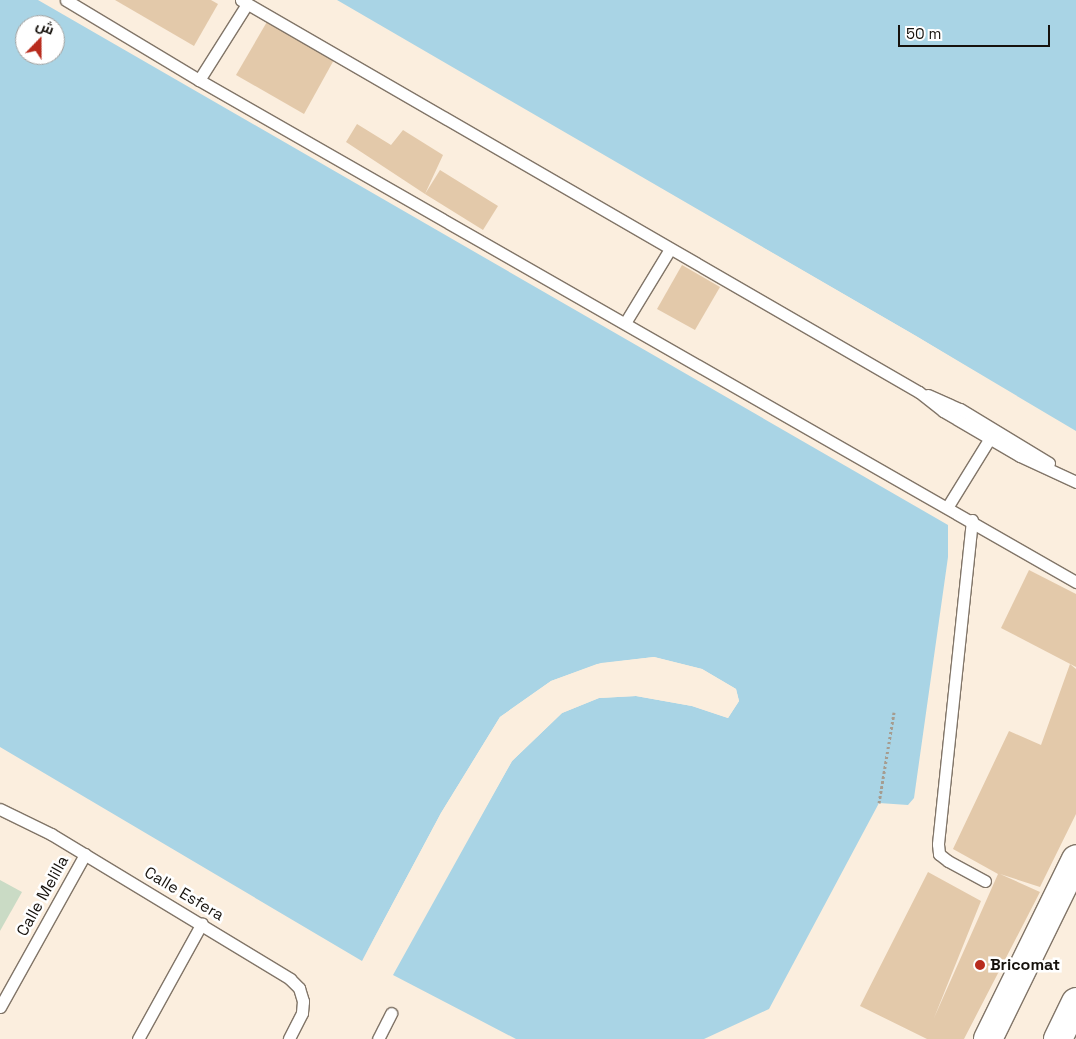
<!DOCTYPE html>
<meta charset="utf-8">
<style>
body{margin:0}
#map{position:relative;width:1076px;height:1039px;overflow:hidden;background:#fbeede;font-family:"Space Grotesk",Cairo,sans-serif}
div>[style]{position:absolute}
.green>*{inset:0;background:#cadbc5}
.water>*{inset:0;background:#a9d4e5}
.pier>*{inset:0;background:#fbeede}
.building>*{inset:0;background:#e3c9aa}
.path>*{height:3px;margin-top:-1.5px;transform-origin:0;background:repeating-linear-gradient(90deg,#a59c90 0 2.5px,transparent 0 5px)}
.roads{filter:drop-shadow(1px 0 #817568) drop-shadow(-1px 0 #817568) drop-shadow(0 1px #817568) drop-shadow(0 -1px #817568)}
.service>*{height:11px;margin:-5.5px;padding:0 5.5px;transform-origin:5.5px;border-radius:5.5px;background:#fff}
.tertiary>*{height:28px;margin:-14px;padding:0 14px;transform-origin:14px;border-radius:14px;background:#fff}
.dots>*{width:14px;height:14px;translate:-50% -50%;box-sizing:border-box;border:2px solid #fff;border-radius:50%}
span{translate:-50% -50%;white-space:nowrap;text-align:center;line-height:1.15;-webkit-text-stroke:5px #fff;paint-order:stroke}
.street-label{font-size:16px;color:#16120d}
.poi-label{font-size:16px;color:#16120d;font-weight:700}
.left{translate:0 -50%;text-align:left}
.north{position:absolute;left:15px;top:15px;width:50px;height:50px;box-sizing:border-box;background:#fff;border:1px solid #a2a09e;border-radius:50%;rotate:22deg;font-size:14px;font-weight:700;line-height:20px;text-align:center;color:#16120d}
.north::after{content:'';display:block;margin:auto;width:18px;height:22px;background:#b82b1d;clip-path:polygon(50% 0,100% 100%,50% 72%,0 100%)}
.scale{position:absolute;left:898px;top:25px;width:152px;height:22px;box-sizing:border-box;border:2px solid #16120d;border-top:0;padding-left:6px;font-size:15px;line-height:18px;white-space:nowrap;color:#16120d;-webkit-text-stroke:4px #fff;paint-order:stroke}
</style>
<div id="map">
<div class="green">
<div style="clip-path:polygon(0 880px,22px 892px,0 931px)"></div>
</div>
<div class="water">
<div style="clip-path:polygon(evenodd,0 0,38px 0,948px 525px,948px 557px,914px 798px,908px 805px,879px 803px,769px 1009px,704px 1039px,516px 1039px,393px 975px,512px 761px,562px 713px,599px 698px,636px 696px,692px 706px,728px 718px,739px 701px,736px 689px,702px 669px,654px 657px,597px 664px,551px 681px,500px 717px,441px 813px,362px 961px,0 747px,0 0,25px 25px,55px 25px,55px 55px,25px 55px,25px 25px)"></div>
<div style="clip-path:polygon(337px 0,1076px 0,1076px 431px,916px 336px)"></div>
</div>
<div class="pier">
<div style="clip-path:polygon(334px 0,916px 336px,1076px 433px,336px 2px)"></div>
<div style="clip-path:polygon(654px 657px,702px 669px,736px 689px,739px 701px,728px 718px,692px 706px,636px 696px,599px 698px,562px 713px,512px 761px,391px 974px,510px 759px,560px 712px,599px 696px,637px 694px,693px 703px,727px 715px,736px 700px,734px 691px,701px 671px,654px 660px,598px 666px,552px 684px,502px 718px,443px 815px,362px 961px,441px 813px,500px 717px,551px 681px,601px 663px)"></div>
</div>
<div class="building">
<div style="clip-path:polygon(115px 0,211px 0,218px 4px,194px 46px)"></div>
<div style="clip-path:polygon(268px 20px,335px 58px,304px 114px,236px 75px)"></div>
<div style="clip-path:polygon(357px 124px,391px 145px,403px 130px,443px 155px,425px 194px,440px 170px,498px 206px,483px 230px,425px 194px,346px 142px)"></div>
<div style="clip-path:polygon(682px 265px,720px 287px,695px 330px,657px 309px)"></div>
<div style="clip-path:polygon(1029px 570px,1076px 594px,1076px 667px,1001px 628px)"></div>
<div style="clip-path:polygon(1070px 664px,1076px 669px,1076px 814px,1040px 887px,1000px 874px,1040px 892px,964px 1039px,927px 1039px,860px 1006px,928px 872px,981px 901px,934px 1018px,998px 874px,953px 849px,1009px 731px,1041px 745px)"></div>
</div>
<div class="path">
<div style="left:879px;top:803px;width:92px;rotate:-80.6deg"></div>
</div>
<div class="roads">
<div class="service">
<div style="left:66px;top:0;width:155px;rotate:31deg"></div>
<div style="left:199px;top:80px;width:1011px;rotate:29.79deg"></div>
<div style="left:241px;top:0;width:783px;rotate:30.04deg"></div>
<div style="left:919px;top:392px;width:31px;rotate:38deg"></div>
<div style="left:943px;top:411px;width:89px;rotate:30.3deg"></div>
<div style="left:1020px;top:456px;width:62px;rotate:24.9deg"></div>
<div style="left:199px;top:80px;width:90px;rotate:-57.7deg"></div>
<div style="left:625px;top:323px;width:87px;rotate:-58.7deg"></div>
<div style="left:928px;top:395px;width:35px;rotate:24deg"></div>
<div style="left:960px;top:409px;width:104px;rotate:31.2deg"></div>
<div style="left:948px;top:506px;width:80px;rotate:-58.3deg"></div>
<div style="left:972px;top:520px;width:326px;rotate:96deg"></div>
<div style="left:938px;top:844px;width:10px;rotate:84deg"></div>
<div style="left:939px;top:854px;width:11px;rotate:38deg"></div>
<div style="left:948px;top:861px;width:42px;rotate:28.4deg"></div>
<div style="left:0;top:809px;width:57px;rotate:26.1deg"></div>
<div style="left:51px;top:834px;width:280px;rotate:31.2deg"></div>
<div style="left:290px;top:979px;width:13px;rotate:45deg"></div>
<div style="left:299px;top:988px;width:14px;rotate:73deg"></div>
<div style="left:303px;top:1001px;width:12px;rotate:95deg"></div>
<div style="left:302px;top:1013px;width:29px;rotate:117deg"></div>
<div style="left:0;top:1007px;width:175px;rotate:-60.9deg"></div>
<div style="left:138px;top:1039px;width:132px;rotate:-61.1deg"></div>
<div style="left:378px;top:1039px;width:29px;rotate:-63deg"></div>
</div>
<div class="tertiary">
<div style="left:988px;top:1039px;width:200px;rotate:-63.9deg"></div>
<div style="left:1058px;top:1039px;width:41px;rotate:-64.1deg"></div>
</div>
</div>
<div class="dots">
<div style="left:980px;top:965px;background:#b82b1d"></div>
</div>
<div class="street-label">
<span style="left:184px;top:894px;rotate:31deg">Calle Esfera</span>
<span style="left:43px;top:896px;rotate:-61deg">Calle Melilla</span>
</div>
<div class="poi-label">
<span class="left" style="left:990px;top:965px">Bricomat</span>
</div>
<div class="north">ش</div>
<div class="scale">50 m</div>
</div>
